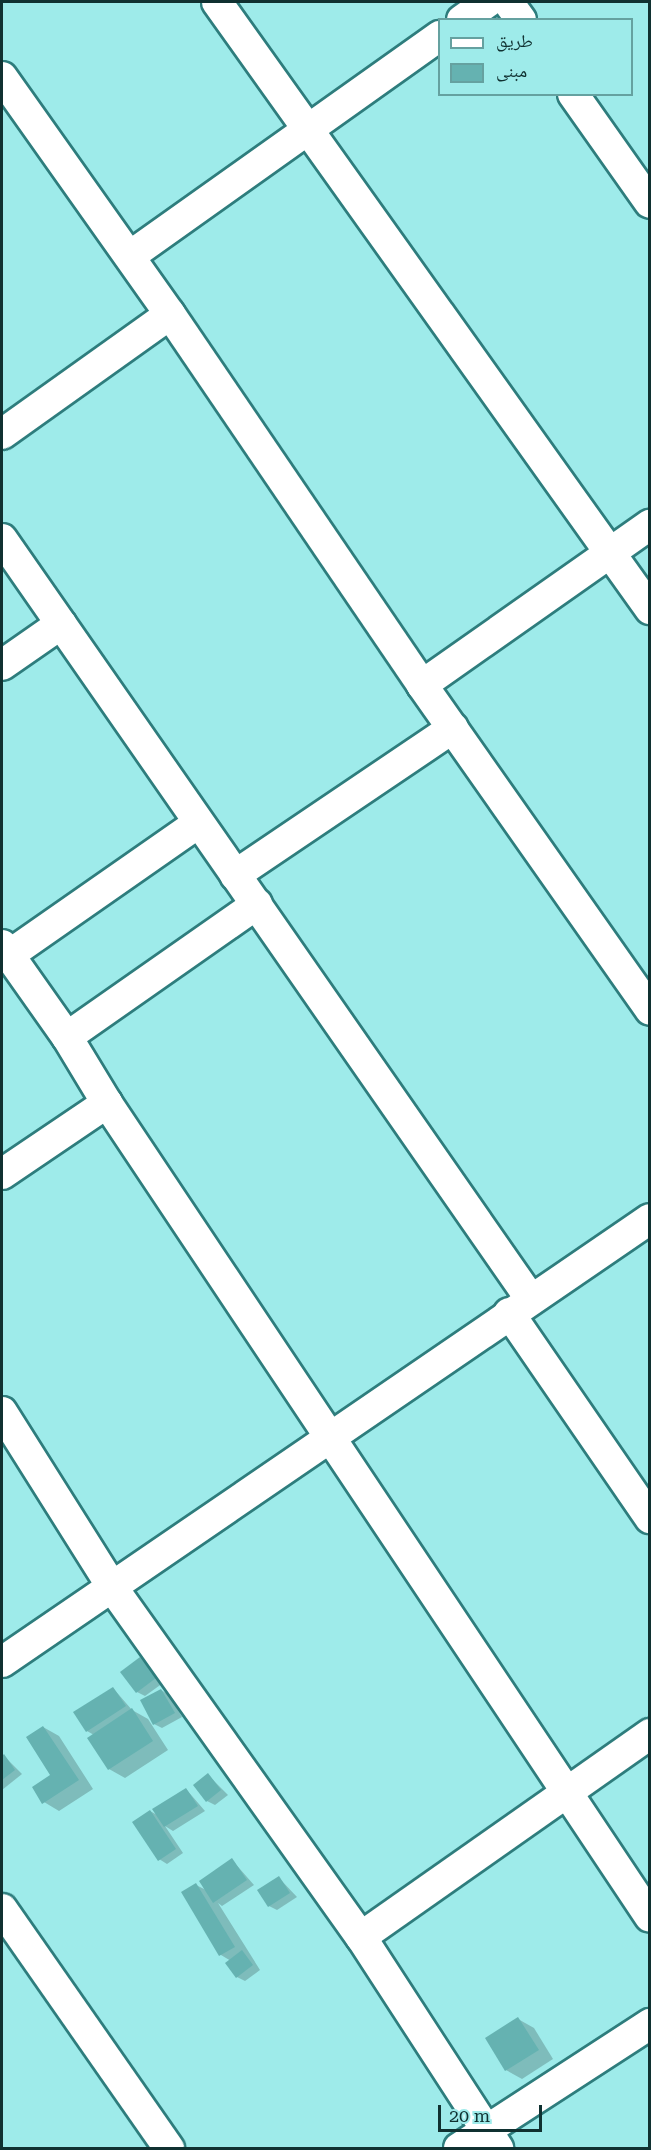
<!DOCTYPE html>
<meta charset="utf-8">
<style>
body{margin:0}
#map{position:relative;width:651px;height:2150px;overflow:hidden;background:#9eebea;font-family:"Roboto Serif","Noto Naskh Arabic",serif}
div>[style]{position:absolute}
.shadow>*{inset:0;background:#0003}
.building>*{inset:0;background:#65b2b1}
.roads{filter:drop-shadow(2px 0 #2e7d7d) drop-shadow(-2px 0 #2e7d7d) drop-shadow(0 2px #2e7d7d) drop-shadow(0 -2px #2e7d7d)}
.minor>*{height:30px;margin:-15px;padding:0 15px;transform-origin:15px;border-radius:15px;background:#fff}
span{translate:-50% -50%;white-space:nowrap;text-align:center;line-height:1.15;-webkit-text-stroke:4.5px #9eebea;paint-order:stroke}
.frame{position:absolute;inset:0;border:3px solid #103131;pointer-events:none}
.legend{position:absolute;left:438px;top:18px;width:195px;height:78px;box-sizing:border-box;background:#9eebea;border:2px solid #65a1a0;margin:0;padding:8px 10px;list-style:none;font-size:18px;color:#103131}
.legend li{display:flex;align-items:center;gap:12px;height:30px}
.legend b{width:30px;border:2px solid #65a1a0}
.scale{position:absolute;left:438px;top:2105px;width:104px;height:27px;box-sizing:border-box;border:3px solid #103131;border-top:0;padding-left:8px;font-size:18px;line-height:21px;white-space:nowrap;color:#103131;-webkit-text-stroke:4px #9eebea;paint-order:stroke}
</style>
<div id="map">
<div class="shadow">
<div style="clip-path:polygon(140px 1659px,163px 1683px,145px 1696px,137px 1692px)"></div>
<div style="clip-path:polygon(113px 1688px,132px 1710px,148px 1719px,168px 1750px,125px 1778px,109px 1769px,89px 1738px,94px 1735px,87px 1731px)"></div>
<div style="clip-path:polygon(161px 1690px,169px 1695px,182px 1717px,162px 1728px,154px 1724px)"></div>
<div style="clip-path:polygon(43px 1727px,59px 1736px,93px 1789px,59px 1811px,44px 1802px,52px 1775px)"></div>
<div style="clip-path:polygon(4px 1756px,22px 1774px,2px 1790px,2px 1758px)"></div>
<div style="clip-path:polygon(208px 1775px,228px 1795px,215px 1805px,207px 1801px)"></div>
<div style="clip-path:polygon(186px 1789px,205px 1811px,173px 1831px,165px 1826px,183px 1853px,167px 1864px,159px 1859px,150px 1811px,159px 1816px)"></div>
<div style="clip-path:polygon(232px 1860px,254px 1885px,222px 1906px,218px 1903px,260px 1970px,245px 1981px,237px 1977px,231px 1961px,221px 1955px,196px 1885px,208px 1891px)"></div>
<div style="clip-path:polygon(279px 1878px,297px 1897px,277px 1910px,269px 1906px)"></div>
<div style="clip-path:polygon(518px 2019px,534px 2028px,553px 2059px,522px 2079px,506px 2070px)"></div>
</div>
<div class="building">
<div style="clip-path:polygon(140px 1657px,156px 1678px,136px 1693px,120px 1672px)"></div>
<div style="clip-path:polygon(113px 1687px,126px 1706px,86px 1732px,73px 1712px)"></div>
<div style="clip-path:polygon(161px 1689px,175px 1713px,153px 1725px,140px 1700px)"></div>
<div style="clip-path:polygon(132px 1708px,153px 1741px,108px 1770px,87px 1738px)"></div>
<div style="clip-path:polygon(43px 1726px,79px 1780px,42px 1804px,32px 1787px,50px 1775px,26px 1737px)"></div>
<div style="clip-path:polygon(4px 1754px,15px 1770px,2px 1780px,2px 1756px)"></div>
<div style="clip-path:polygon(208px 1773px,221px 1790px,206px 1802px,193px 1785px)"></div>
<div style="clip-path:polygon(186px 1788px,198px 1806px,164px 1827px,152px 1809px)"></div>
<div style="clip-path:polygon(150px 1810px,176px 1849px,158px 1861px,132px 1822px)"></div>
<div style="clip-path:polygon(232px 1858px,247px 1880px,213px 1903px,199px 1881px)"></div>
<div style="clip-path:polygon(279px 1876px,290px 1893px,268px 1907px,257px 1890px)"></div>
<div style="clip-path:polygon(196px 1883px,235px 1947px,219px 1956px,181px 1892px)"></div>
<div style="clip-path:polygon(242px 1950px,253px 1965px,236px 1978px,225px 1963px)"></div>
<div style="clip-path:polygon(518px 2017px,539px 2050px,505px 2071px,485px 2038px)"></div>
</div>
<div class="roads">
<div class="minor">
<div style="left:217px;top:2px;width:746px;rotate:54.5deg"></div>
<div style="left:508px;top:2px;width:22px;rotate:54deg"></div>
<div style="left:462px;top:20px;width:32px;rotate:-35deg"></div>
<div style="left:2px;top:77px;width:291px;rotate:54.7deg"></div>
<div style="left:170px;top:314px;width:448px;rotate:55.8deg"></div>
<div style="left:422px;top:685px;width:397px;rotate:54.9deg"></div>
<div style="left:573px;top:94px;width:133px;rotate:54.8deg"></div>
<div style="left:130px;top:256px;width:380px;rotate:-35.4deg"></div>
<div style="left:2px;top:434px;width:206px;rotate:-35.5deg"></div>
<div style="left:2px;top:539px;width:925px;rotate:55.18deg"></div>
<div style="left:2px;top:665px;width:72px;rotate:-34.8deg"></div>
<div style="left:422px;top:685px;width:279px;rotate:-35.1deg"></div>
<div style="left:235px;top:875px;width:263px;rotate:-34deg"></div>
<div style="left:2px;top:945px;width:113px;rotate:54.8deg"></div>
<div style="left:67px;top:1037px;width:77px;rotate:58.8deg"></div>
<div style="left:107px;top:1103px;width:978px;rotate:56.29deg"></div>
<div style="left:9px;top:955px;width:229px;rotate:-34.9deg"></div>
<div style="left:67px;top:1037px;width:232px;rotate:-35deg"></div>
<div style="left:2px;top:1174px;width:127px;rotate:-34.1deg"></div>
<div style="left:509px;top:1313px;width:249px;rotate:55.5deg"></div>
<div style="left:2px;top:1412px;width:207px;rotate:57.8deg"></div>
<div style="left:112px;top:1587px;width:430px;rotate:54.6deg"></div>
<div style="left:361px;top:1937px;width:252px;rotate:57deg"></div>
<div style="left:2px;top:1662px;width:785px;rotate:-34.36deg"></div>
<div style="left:2px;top:1909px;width:292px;rotate:55.1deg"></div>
<div style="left:361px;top:1937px;width:353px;rotate:-35.1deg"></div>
<div style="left:459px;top:2148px;width:228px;rotate:-33deg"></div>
</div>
</div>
<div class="frame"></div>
<ul class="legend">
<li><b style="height:8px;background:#fff"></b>طريق</li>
<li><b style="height:16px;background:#65b2b1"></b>مبنى</li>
</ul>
<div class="scale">20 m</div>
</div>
